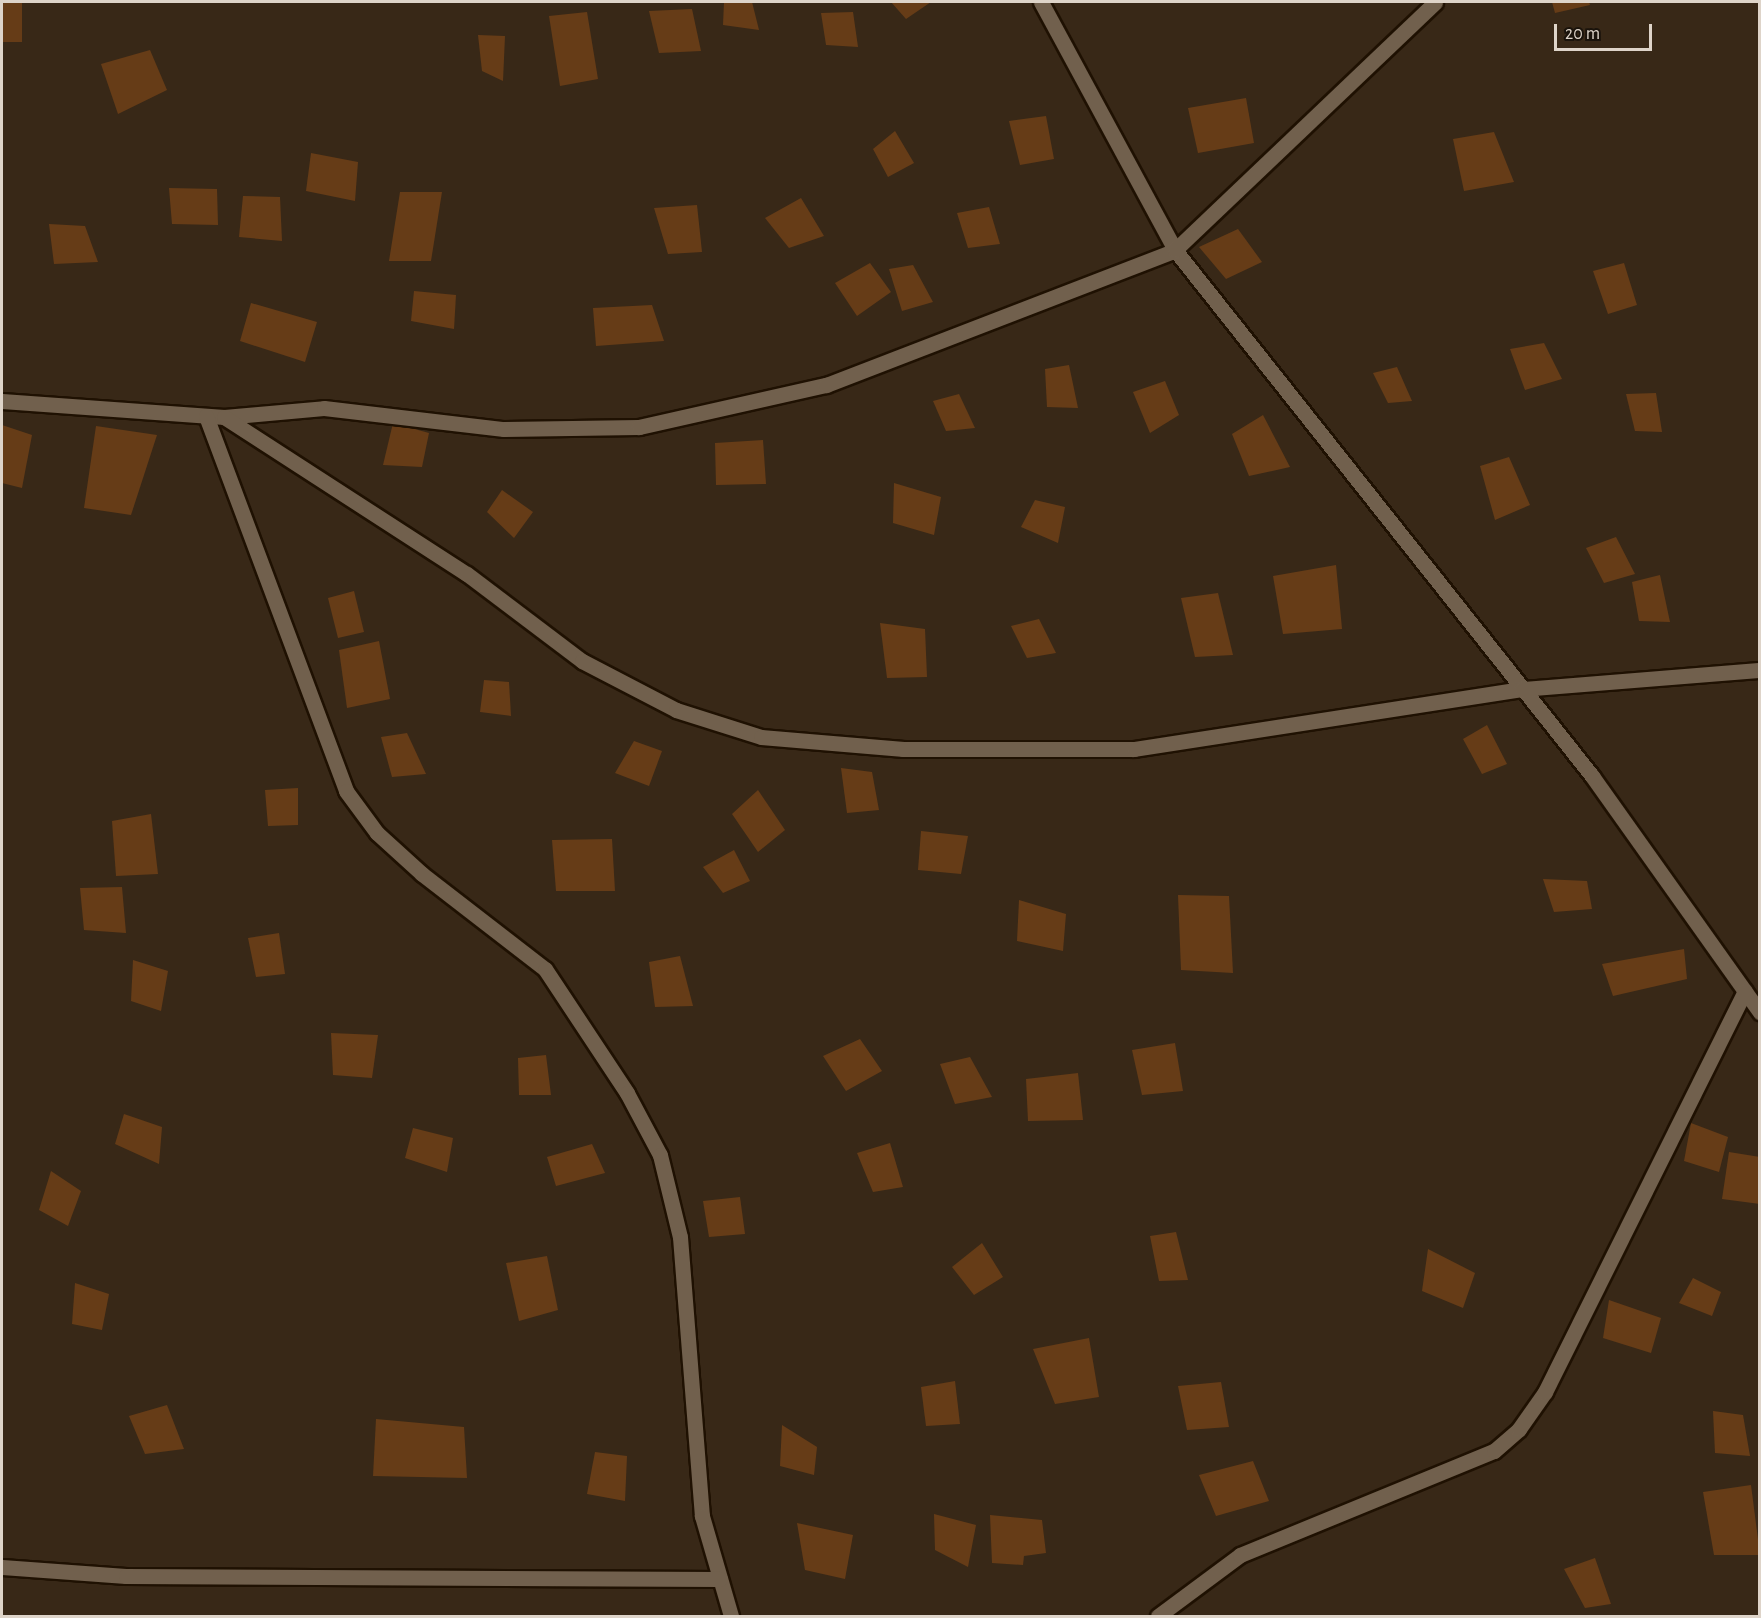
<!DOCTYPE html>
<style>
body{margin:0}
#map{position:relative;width:1761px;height:1618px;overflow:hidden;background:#382817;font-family:"Alegreya Sans",sans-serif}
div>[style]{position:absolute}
.building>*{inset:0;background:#663c17}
.roads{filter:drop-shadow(2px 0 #1f1102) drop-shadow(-2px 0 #1f1102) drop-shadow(0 2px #1f1102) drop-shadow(0 -2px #1f1102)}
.street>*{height:15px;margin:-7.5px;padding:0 7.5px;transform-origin:7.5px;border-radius:7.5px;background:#71604d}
span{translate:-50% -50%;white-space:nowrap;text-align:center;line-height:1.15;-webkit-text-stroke:5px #1a130b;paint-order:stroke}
.frame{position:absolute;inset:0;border:3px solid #ded4c9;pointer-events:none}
.scale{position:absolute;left:1554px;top:24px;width:98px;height:27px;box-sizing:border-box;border:3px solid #ded4c9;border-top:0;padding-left:8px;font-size:18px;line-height:21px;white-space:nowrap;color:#ded4c9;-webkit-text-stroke:4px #1a130b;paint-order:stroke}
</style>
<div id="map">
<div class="building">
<div style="clip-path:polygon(2px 2px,22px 2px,22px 42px,2px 42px)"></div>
<div style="clip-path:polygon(724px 2px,752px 2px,759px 30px,723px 25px)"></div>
<div style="clip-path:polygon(891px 2px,931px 2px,906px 19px)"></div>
<div style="clip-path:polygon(1552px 2px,1589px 2px,1590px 5px,1555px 13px)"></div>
<div style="clip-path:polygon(692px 9px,701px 51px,659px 53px,649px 11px)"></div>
<div style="clip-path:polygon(587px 12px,598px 79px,560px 86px,549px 16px)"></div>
<div style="clip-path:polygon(853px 12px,858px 47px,826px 45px,821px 13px)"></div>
<div style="clip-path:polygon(478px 35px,505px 36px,503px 81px,482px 71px)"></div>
<div style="clip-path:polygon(150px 50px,167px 90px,118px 114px,101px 64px)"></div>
<div style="clip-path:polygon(1246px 98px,1254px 143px,1198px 153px,1188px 108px)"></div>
<div style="clip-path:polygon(1046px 116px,1054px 159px,1020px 165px,1009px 121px)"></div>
<div style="clip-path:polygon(895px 131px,914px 163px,888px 177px,873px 149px)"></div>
<div style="clip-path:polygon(1494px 132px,1514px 182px,1464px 191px,1453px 139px)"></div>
<div style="clip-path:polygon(311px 153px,358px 162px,355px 201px,306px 191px)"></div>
<div style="clip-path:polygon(169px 188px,217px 189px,218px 225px,172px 224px)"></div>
<div style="clip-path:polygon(400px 192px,442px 192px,431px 261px,389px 261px)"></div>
<div style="clip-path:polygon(243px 196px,280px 197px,282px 241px,239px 237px)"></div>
<div style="clip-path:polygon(801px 198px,824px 236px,789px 248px,765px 218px)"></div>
<div style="clip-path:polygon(697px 205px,702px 252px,668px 254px,654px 208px)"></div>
<div style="clip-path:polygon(989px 207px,1000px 244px,968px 248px,957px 213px)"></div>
<div style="clip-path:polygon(49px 224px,85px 226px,98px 262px,54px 264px)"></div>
<div style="clip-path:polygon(1238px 229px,1262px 262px,1226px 279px,1199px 247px)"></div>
<div style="clip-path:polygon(870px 263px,891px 292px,857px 316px,835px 283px)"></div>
<div style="clip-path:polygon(1624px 263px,1637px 305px,1608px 314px,1593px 271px)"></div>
<div style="clip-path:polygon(913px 265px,933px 302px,902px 311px,889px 269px)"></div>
<div style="clip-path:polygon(414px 291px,456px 295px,454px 329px,411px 321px)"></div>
<div style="clip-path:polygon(251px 303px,317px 322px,305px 362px,240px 341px)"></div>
<div style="clip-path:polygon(652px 305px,664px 341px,596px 346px,593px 308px)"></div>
<div style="clip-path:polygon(1544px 343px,1562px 379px,1525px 390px,1510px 349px)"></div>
<div style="clip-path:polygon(1069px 365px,1078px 408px,1047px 407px,1045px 369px)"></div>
<div style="clip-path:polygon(1397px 367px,1412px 401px,1388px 403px,1373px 373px)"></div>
<div style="clip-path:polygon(1165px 381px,1179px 415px,1150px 433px,1133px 392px)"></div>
<div style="clip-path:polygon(1656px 393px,1662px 432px,1635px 431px,1626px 394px)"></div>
<div style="clip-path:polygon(959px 394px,975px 428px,946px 431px,933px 401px)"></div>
<div style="clip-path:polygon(1263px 415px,1290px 467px,1249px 476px,1232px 434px)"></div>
<div style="clip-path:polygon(393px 423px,429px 433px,422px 467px,383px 465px)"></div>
<div style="clip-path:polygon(2px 425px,32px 435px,22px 488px,2px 483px)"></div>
<div style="clip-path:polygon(96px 426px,157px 435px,131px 515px,84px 508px)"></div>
<div style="clip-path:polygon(763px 440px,766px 484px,716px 485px,715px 443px)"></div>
<div style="clip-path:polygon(1509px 457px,1530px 505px,1495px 520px,1480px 466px)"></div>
<div style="clip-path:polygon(894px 483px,941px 497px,934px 535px,893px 523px)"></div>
<div style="clip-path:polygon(502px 490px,533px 512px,514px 538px,487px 512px)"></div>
<div style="clip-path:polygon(1035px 500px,1065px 507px,1058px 543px,1021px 527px)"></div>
<div style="clip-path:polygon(1616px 537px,1635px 574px,1604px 583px,1586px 548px)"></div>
<div style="clip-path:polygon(1336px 565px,1342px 629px,1283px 634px,1273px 576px)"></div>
<div style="clip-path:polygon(1660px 575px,1670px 622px,1639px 621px,1632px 582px)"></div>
<div style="clip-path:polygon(354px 591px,364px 632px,338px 638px,328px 598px)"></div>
<div style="clip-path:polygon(1218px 593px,1233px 655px,1195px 657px,1181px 598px)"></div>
<div style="clip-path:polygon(1039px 619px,1056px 653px,1027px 658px,1011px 626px)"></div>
<div style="clip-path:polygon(880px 623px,925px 629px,927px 677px,887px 678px)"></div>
<div style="clip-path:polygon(379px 641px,390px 699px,347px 708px,339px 650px)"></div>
<div style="clip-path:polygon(484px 680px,509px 682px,511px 716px,480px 712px)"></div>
<div style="clip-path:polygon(1487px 725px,1507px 764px,1482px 774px,1463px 739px)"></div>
<div style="clip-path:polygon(407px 733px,426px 774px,392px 777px,381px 737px)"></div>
<div style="clip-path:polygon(634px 741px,662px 751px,649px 786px,615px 773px)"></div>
<div style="clip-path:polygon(841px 768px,872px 772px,879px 810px,847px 813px)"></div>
<div style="clip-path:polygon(298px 788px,298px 825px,268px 826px,265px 790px)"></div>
<div style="clip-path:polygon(758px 790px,785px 830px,758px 852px,732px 814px)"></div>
<div style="clip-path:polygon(151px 814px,158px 874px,116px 876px,112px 821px)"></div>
<div style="clip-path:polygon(921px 831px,968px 836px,961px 874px,918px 870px)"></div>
<div style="clip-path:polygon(612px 839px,615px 891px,556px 891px,552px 840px)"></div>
<div style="clip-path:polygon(734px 850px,750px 881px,723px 893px,703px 867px)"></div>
<div style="clip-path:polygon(1543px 879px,1587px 881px,1592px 909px,1554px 912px)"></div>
<div style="clip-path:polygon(122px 887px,126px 933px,84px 930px,80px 888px)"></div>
<div style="clip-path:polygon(1178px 895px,1229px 896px,1233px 973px,1181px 970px)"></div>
<div style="clip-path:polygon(1019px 900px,1066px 914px,1063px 951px,1017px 941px)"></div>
<div style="clip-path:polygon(279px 933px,285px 974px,256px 977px,248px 938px)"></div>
<div style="clip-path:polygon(1684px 949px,1687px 979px,1613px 996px,1602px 964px)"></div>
<div style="clip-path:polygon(680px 956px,693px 1006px,655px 1007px,649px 962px)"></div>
<div style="clip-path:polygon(133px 960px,168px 971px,161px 1011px,131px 1001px)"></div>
<div style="clip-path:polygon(331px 1033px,378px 1035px,372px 1078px,333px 1075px)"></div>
<div style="clip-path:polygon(860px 1039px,882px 1071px,846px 1091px,823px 1056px)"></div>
<div style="clip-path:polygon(1175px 1043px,1183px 1091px,1142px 1095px,1132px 1050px)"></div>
<div style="clip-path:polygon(546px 1055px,551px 1095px,519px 1095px,518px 1058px)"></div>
<div style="clip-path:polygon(970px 1057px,992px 1097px,955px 1104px,940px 1064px)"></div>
<div style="clip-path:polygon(1078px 1073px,1083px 1120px,1028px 1121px,1026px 1079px)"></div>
<div style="clip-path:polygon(124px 1114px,162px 1127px,159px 1164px,115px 1144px)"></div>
<div style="clip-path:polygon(1691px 1123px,1728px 1137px,1719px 1172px,1684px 1161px)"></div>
<div style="clip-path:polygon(413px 1128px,453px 1138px,447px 1172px,405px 1158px)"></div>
<div style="clip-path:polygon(890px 1143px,903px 1187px,873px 1192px,857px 1153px)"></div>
<div style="clip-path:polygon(592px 1144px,605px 1173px,556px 1186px,547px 1157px)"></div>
<div style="clip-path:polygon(1729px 1152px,1760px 1157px,1760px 1204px,1722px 1199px)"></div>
<div style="clip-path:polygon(51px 1171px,81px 1191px,68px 1226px,39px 1210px)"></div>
<div style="clip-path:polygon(740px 1197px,745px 1234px,709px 1237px,703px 1201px)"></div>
<div style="clip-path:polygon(1176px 1232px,1188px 1280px,1159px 1281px,1150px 1236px)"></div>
<div style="clip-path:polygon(982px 1243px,1003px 1277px,974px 1295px,952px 1267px)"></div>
<div style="clip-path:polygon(1428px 1249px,1475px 1273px,1463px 1308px,1422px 1291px)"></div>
<div style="clip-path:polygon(547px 1256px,558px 1310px,519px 1321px,506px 1263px)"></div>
<div style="clip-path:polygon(1693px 1278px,1721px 1292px,1712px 1316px,1679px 1303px)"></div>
<div style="clip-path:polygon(75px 1283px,109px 1294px,102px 1330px,72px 1324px)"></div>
<div style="clip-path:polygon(1609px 1300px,1661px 1318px,1651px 1353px,1603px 1338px)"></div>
<div style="clip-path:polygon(1089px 1338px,1099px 1397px,1055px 1404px,1033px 1349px)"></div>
<div style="clip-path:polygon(955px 1381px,960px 1424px,926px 1426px,921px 1387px)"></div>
<div style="clip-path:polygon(1221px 1382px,1229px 1427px,1187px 1430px,1178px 1386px)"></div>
<div style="clip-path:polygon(167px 1405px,184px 1449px,145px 1454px,129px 1416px)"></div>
<div style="clip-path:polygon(1713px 1411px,1743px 1415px,1750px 1456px,1715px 1453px)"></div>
<div style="clip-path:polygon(376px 1419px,464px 1427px,467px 1478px,373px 1476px)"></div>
<div style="clip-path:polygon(782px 1425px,817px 1447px,814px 1475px,780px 1466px)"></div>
<div style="clip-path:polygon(595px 1452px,627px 1456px,625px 1501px,587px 1494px)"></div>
<div style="clip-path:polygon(1253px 1461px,1269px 1501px,1216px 1516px,1199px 1475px)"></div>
<div style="clip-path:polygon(1751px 1485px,1760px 1555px,1714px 1555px,1703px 1492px)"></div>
<div style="clip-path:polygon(934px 1514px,976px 1525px,968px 1567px,935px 1550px)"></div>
<div style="clip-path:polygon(990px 1515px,1042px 1520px,1046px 1553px,1024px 1556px,1023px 1565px,992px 1563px)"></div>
<div style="clip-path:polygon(797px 1523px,853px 1535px,845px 1579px,805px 1570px)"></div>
<div style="clip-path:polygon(1595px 1558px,1611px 1604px,1585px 1608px,1564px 1569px)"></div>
</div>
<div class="roads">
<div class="street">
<div style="left:1041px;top:2px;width:282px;rotate:61.6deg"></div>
<div style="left:1175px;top:250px;width:671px;rotate:51.59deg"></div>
<div style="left:1592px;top:776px;width:290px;rotate:54.6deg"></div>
<div style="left:2px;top:401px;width:223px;rotate:4.1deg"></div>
<div style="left:224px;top:417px;width:100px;rotate:-5.1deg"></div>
<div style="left:324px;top:408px;width:181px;rotate:6.7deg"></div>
<div style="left:504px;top:429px;width:135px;rotate:-0.8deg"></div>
<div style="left:639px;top:427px;width:192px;rotate:-12.7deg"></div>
<div style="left:826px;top:385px;width:374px;rotate:-21.1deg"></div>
<div style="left:1175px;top:250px;width:359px;rotate:-43.6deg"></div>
<div style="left:206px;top:416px;width:400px;rotate:69.5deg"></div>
<div style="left:346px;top:791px;width:52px;rotate:53.6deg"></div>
<div style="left:377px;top:833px;width:61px;rotate:42.3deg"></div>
<div style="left:422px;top:874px;width:155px;rotate:37.7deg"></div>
<div style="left:545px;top:969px;width:149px;rotate:56.5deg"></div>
<div style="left:627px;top:1093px;width:70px;rotate:62deg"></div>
<div style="left:660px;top:1155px;width:84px;rotate:76.3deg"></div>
<div style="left:680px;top:1237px;width:280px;rotate:85.5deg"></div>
<div style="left:702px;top:1516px;width:104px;rotate:73.8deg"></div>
<div style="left:224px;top:417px;width:289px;rotate:32.9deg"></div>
<div style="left:467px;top:574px;width:144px;rotate:37.1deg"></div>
<div style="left:582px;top:661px;width:106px;rotate:27.5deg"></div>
<div style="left:676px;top:710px;width:89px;rotate:17.6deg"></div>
<div style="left:761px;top:737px;width:143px;rotate:4.8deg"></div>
<div style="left:903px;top:749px;width:231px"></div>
<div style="left:1134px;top:749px;width:393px;rotate:-8.8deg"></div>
<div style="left:1522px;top:689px;width:239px;rotate:-4.6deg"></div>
<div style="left:2px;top:1567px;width:124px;rotate:4.2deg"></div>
<div style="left:126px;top:1576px;width:594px;rotate:0.29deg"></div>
<div style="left:1158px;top:1616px;width:102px;rotate:-36.6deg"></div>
<div style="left:1240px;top:1555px;width:274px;rotate:-22.3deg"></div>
<div style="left:1494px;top:1451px;width:33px;rotate:-41deg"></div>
<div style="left:1519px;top:1429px;width:45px;rotate:-54.9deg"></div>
<div style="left:1545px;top:1392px;width:448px;rotate:-63.5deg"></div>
</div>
</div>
<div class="frame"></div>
<div class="scale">20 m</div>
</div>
